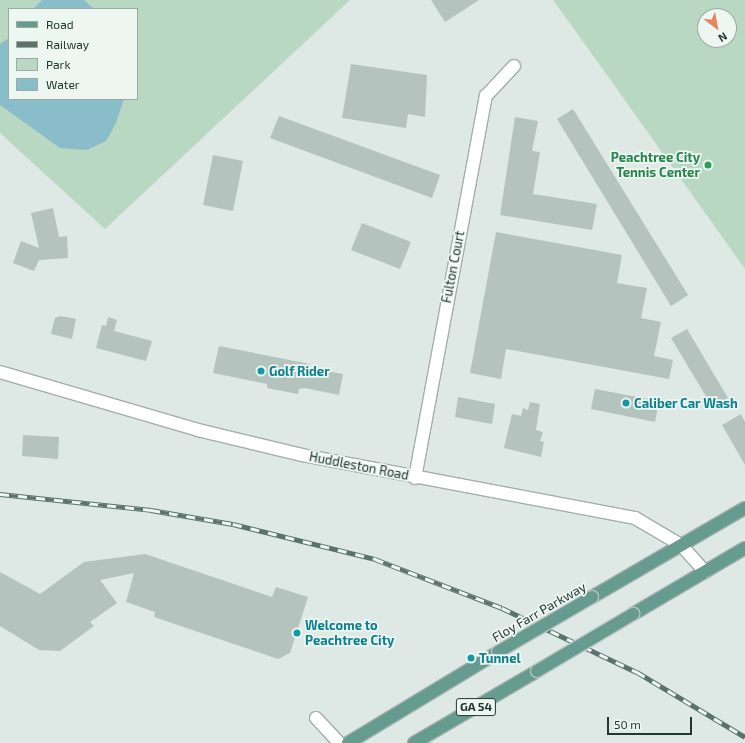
<!DOCTYPE html>
<style>
body{margin:0}
#map{position:relative;width:745px;height:743px;overflow:hidden;background:#dee8e4;font-family:"Exo 2",sans-serif}
div>[style]{position:absolute}
.green>*{inset:0;background:#b9d8c2}
.water>*{inset:0;background:#8abdca}
.building>*{inset:0;background:#b4c3bd}
.roads{filter:drop-shadow(1px 0 #a2afab) drop-shadow(-1px 0 #a2afab) drop-shadow(0 1px #a2afab) drop-shadow(0 -1px #a2afab)}
.minor>*{height:12px;margin:-6px;padding:0 6px;transform-origin:6px;border-radius:6px;background:#fff}
.primary>*{height:12px;margin:-6px;padding:0 6px;transform-origin:6px;border-radius:6px;background:#669b8f}
.rail>*{height:4.5px;margin-top:-2.25px;transform-origin:0;background:repeating-linear-gradient(90deg,#eef6f2 0 9px,#5b736d 0 18px);box-sizing:border-box;border-block:1px solid #5b736d}
.bridges{filter:drop-shadow(1px 0 #bcc3c2) drop-shadow(-1px 0 #bcc3c2) drop-shadow(0 1px #bcc3c2) drop-shadow(0 -1px #bcc3c2)}
.primary-bridge>*{height:12px;margin:-6px;padding:0 6px;transform-origin:6px;border-radius:6px;background:#669b8f}
.dots>*{width:11px;height:11px;translate:-50% -50%;box-sizing:border-box;border:2px solid #eef6f2;border-radius:50%}
span{translate:-50% -50%;white-space:nowrap;text-align:center;line-height:1.15;-webkit-text-stroke:3.5px #eef6f2;paint-order:stroke}
.shield-label span{padding:1px 3px;background:#eef6f2;border:1px solid;border-radius:3px;-webkit-text-stroke-width:0}
.shield-label{font-size:12px;color:#213732;font-weight:700}
.leisure-label{font-size:13px;color:#27864d;font-weight:700}
.right{translate:-100% -50%;text-align:right}
.street-label{font-size:13px;color:#213732}
.culture-label{font-size:13px;color:#0d838f;font-weight:700}
.left{translate:0 -50%;text-align:left}
.legend{position:absolute;left:8px;top:8px;width:130px;height:92px;box-sizing:border-box;background:#eef6f2;border:1px solid #9caaa5;margin:0;padding:5px 7px;list-style:none;font-size:12px;color:#213732}
.legend li{display:flex;align-items:center;gap:8px;height:20px}
.legend b{width:20px;border:1px solid #9caaa5}
.north{position:absolute;left:697px;top:8px;width:40px;height:40px;box-sizing:border-box;background:#eef6f2;border:1px solid #9caaa5;border-radius:50%;rotate:148deg;font-size:11px;font-weight:700;line-height:16px;text-align:center;color:#213732}
.north::after{content:'';display:block;margin:auto;width:14px;height:18px;background:#e6855f;clip-path:polygon(50% 0,100% 100%,50% 72%,0 100%)}
.scale{position:absolute;left:607px;top:717px;width:85px;height:18px;box-sizing:border-box;border:2px solid #213732;border-top:0;padding-left:5px;font-size:12px;line-height:14px;white-space:nowrap;color:#213732;-webkit-text-stroke:3px #eef6f2;paint-order:stroke}
</style>
<div id="map">
<div class="green">
<div style="clip-path:polygon(evenodd,0 0,350px 0,105px 229px,0 133px,0 0,9px 9px,137px 9px,137px 99px,9px 99px,9px 9px)"></div>
<div style="clip-path:polygon(evenodd,553px 0,745px 0,745px 269px,597px 61px,553px 0,705px 16px,729px 16px,729px 40px,705px 40px,705px 16px)"></div>
</div>
<div class="water">
<div style="clip-path:polygon(42px 0,84px 0,94px 9px,33px 9px)"></div>
<div style="clip-path:polygon(9px 38px,9px 99px,124px 99px,116px 123px,106px 141px,87px 150px,60px 148px,0 105px,0 44px)"></div>
</div>
<div class="building">
<div style="clip-path:polygon(431px 0,479px 0,445px 22px)"></div>
<div style="clip-path:polygon(351px 64px,427px 75px,425px 117px,408px 114px,406px 128px,342px 118px)"></div>
<div style="clip-path:polygon(573px 109px,688px 295px,671px 306px,557px 119px)"></div>
<div style="clip-path:polygon(279px 116px,440px 175px,432px 198px,270px 138px)"></div>
<div style="clip-path:polygon(515px 117px,538px 121px,532px 151px,540px 152px,533px 194px,597px 204px,592px 230px,500px 215px)"></div>
<div style="clip-path:polygon(213px 155px,243px 161px,233px 211px,203px 205px)"></div>
<div style="clip-path:polygon(53px 208px,59px 237px,67px 236px,68px 258px,39px 260px,34px 271px,13px 263px,21px 241px,39px 248px,31px 213px)"></div>
<div style="clip-path:polygon(362px 223px,411px 242px,400px 269px,351px 250px)"></div>
<div style="clip-path:polygon(496px 232px,622px 255px,617px 283px,647px 288px,641px 318px,661px 322px,654px 356px,673px 360px,669px 379px,506px 349px,501px 379px,470px 373px)"></div>
<div style="clip-path:polygon(60px 316px,76px 319px,72px 339px,51px 334px,55px 318px)"></div>
<div style="clip-path:polygon(108px 317px,117px 320px,114px 331px,152px 341px,146px 361px,96px 348px,102px 325px,106px 326px)"></div>
<div style="clip-path:polygon(687px 329px,728px 398px,713px 408px,671px 338px)"></div>
<div style="clip-path:polygon(219px 346px,310px 364px,310px 368px,343px 374px,339px 395px,305px 388px,299px 389px,298px 394px,267px 388px,267px 384px,213px 373px)"></div>
<div style="clip-path:polygon(595px 389px,659px 401px,655px 422px,591px 409px)"></div>
<div style="clip-path:polygon(458px 397px,495px 404px,492px 424px,455px 417px)"></div>
<div style="clip-path:polygon(530px 402px,540px 404px,536px 430px,543px 432px,540px 441px,544px 442px,541px 457px,504px 448px,512px 414px,521px 416px,523px 408px,528px 410px)"></div>
<div style="clip-path:polygon(741px 414px,745px 422px,745px 465px,722px 425px)"></div>
<div style="clip-path:polygon(23px 435px,59px 437px,58px 459px,22px 456px)"></div>
<div style="clip-path:polygon(145px 554px,272px 597px,276px 587px,308px 597px,290px 653px,278px 659px,154px 617px,155px 612px,126px 602px,134px 573px,100px 580px,117px 603px,90px 622px,94px 626px,60px 651px,39px 650px,0 626px,0 572px,40px 594px,84px 562px)"></div>
</div>
<div class="roads">
<div class="minor">
<div style="left:0;top:372px;width:206px;rotate:16.3deg"></div>
<div style="left:198px;top:430px;width:107px;rotate:13.5deg"></div>
<div style="left:302px;top:455px;width:339px;rotate:10.7deg"></div>
<div style="left:635px;top:518px;width:53px;rotate:30.4deg"></div>
<div style="left:681px;top:545px;width:36px;rotate:48deg"></div>
<div style="left:415px;top:478px;width:389px;rotate:-79.5deg"></div>
<div style="left:486px;top:96px;width:41px;rotate:-47deg"></div>
<div style="left:316px;top:718px;width:34px;rotate:47deg"></div>
</div>
<div class="primary">
<div style="left:592px;top:597px;width:177px;rotate:-30.2deg"></div>
<div style="left:633px;top:614px;width:130px;rotate:-30.5deg"></div>
<div style="left:348px;top:743px;width:175px;rotate:-31.2deg"></div>
<div style="left:414px;top:743px;width:143px;rotate:-30.3deg"></div>
</div>
</div>
<div class="rail">
<div style="left:0;top:494px;width:152px;rotate:6deg"></div>
<div style="left:151px;top:510px;width:83px;rotate:9.7deg"></div>
<div style="left:233px;top:524px;width:146px;rotate:13.8deg"></div>
<div style="left:375px;top:559px;width:136px;rotate:21.1deg"></div>
<div style="left:502px;top:608px;width:149px;rotate:25.4deg"></div>
<div style="left:637px;top:672px;width:126px;rotate:31deg"></div>
</div>
<div class="bridges">
<div class="primary-bridge">
<div style="left:498px;top:652px;width:109px;rotate:-30.3deg"></div>
<div style="left:537px;top:671px;width:112px;rotate:-30.7deg"></div>
</div>
</div>
<div class="dots">
<div style="left:708px;top:165px;background:#2e9e5b"></div>
<div style="left:261px;top:371px;background:#0f9aa8"></div>
<div style="left:626px;top:403px;background:#0f9aa8"></div>
<div style="left:297px;top:633px;background:#0f9aa8"></div>
<div style="left:471px;top:658px;background:#0f9aa8"></div>
</div>
<div class="shield-label">
<span style="left:476px;top:707px">GA 54</span>
</div>
<div class="leisure-label">
<span class="right" style="left:700px;top:165px">Peachtree City<br>Tennis Center</span>
</div>
<div class="street-label">
<span style="left:453px;top:267px;rotate:-79deg">Fulton Court</span>
<span style="left:359px;top:466px;rotate:11deg">Huddleston Road</span>
<span style="left:539px;top:612px;rotate:-30deg">Floy Farr Parkway</span>
</div>
<div class="culture-label">
<span class="left" style="left:269px;top:371px">Golf Rider</span>
<span class="left" style="left:634px;top:403px">Caliber Car Wash</span>
<span class="left" style="left:305px;top:633px">Welcome to<br>Peachtree City</span>
<span class="left" style="left:479px;top:658px">Tunnel</span>
</div>
<ul class="legend">
<li><b style="height:5px;background:#669b8f"></b>Road</li>
<li><b style="height:5px;background:#5b736d"></b>Railway</li>
<li><b style="height:11px;background:#b9d8c2"></b>Park</li>
<li><b style="height:11px;background:#8abdca"></b>Water</li>
</ul>
<div class="north">N</div>
<div class="scale">50 m</div>
</div>
